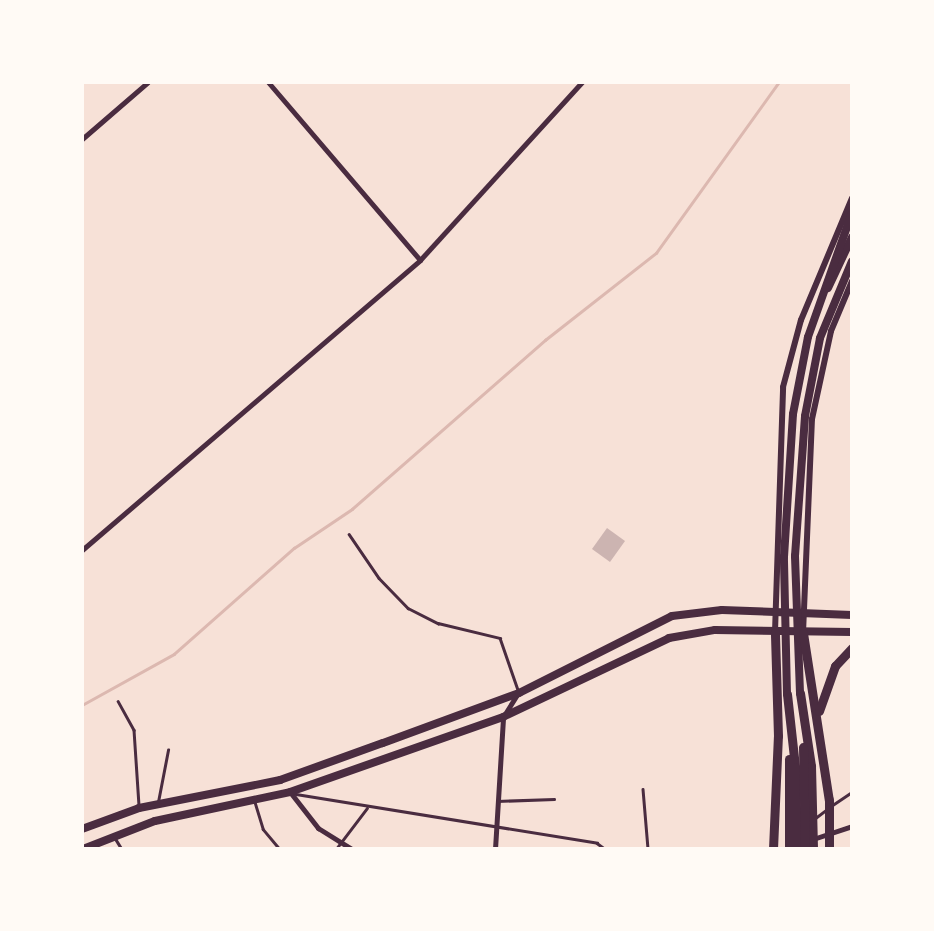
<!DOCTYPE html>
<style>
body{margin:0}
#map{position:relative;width:934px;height:931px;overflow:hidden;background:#f7e1d7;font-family:Jost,sans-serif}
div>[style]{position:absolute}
.stream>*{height:2.5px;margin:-1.25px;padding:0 1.25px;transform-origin:1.25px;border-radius:1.25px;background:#dcb8b0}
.building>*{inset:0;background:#ccb4b1}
.service>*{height:2.5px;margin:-1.25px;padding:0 1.25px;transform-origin:1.25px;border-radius:1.25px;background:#4a2c40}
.minor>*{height:5px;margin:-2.5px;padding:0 2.5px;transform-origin:2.5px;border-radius:2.5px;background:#4a2c40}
.tertiary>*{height:6px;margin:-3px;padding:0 3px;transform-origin:3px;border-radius:3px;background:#4a2c40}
.primary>*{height:8px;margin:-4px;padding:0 4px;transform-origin:4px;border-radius:4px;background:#4a2c40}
.trunk>*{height:8px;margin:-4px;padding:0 4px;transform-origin:4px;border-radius:4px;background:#4a2c40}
.motorway>*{height:9px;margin:-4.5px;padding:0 4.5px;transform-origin:4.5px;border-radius:4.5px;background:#4a2c40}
span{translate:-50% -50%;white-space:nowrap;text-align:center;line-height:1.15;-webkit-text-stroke:7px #fffaf5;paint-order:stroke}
.frame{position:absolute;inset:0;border:84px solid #fffaf5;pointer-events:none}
</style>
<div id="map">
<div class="stream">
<div style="left:82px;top:705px;width:105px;rotate:-29deg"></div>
<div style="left:174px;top:654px;width:160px;rotate:-41.5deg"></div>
<div style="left:294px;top:548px;width:70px;rotate:-33.9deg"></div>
<div style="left:352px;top:509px;width:257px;rotate:-41.2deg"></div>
<div style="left:545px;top:340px;width:141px;rotate:-38.1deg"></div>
<div style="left:656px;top:253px;width:211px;rotate:-54.3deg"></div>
</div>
<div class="building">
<div style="clip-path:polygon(607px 528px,625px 541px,610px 562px,592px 549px)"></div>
</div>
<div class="service">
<div style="left:349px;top:534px;width:53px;rotate:55.7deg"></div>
<div style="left:379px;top:578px;width:42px;rotate:46deg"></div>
<div style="left:408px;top:608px;width:34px;rotate:27deg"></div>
<div style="left:438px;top:623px;width:64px;rotate:13.6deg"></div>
<div style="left:500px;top:638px;width:58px;rotate:70.9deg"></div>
<div style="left:118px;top:701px;width:33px;rotate:61deg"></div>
<div style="left:134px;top:730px;width:75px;rotate:86.2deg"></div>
<div style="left:643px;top:789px;width:60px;rotate:85.2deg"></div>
<div style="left:296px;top:794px;width:305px;rotate:9.2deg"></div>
<div style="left:597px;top:843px;width:10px;rotate:37deg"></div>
<div style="left:497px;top:801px;width:57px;rotate:-2deg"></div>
<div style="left:158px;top:802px;width:53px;rotate:-79.1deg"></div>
<div style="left:255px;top:802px;width:28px;rotate:73deg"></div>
<div style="left:263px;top:829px;width:26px;rotate:50deg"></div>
<div style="left:831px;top:806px;width:25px;rotate:-34deg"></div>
<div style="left:814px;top:819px;width:15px;rotate:-37deg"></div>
<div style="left:115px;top:838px;width:13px;rotate:58deg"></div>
<div style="left:336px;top:849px;width:51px;rotate:-52.9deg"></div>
</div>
<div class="minor">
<div style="left:268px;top:82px;width:234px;rotate:49.5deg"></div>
<div style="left:82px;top:139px;width:87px;rotate:-40.8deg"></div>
<div style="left:82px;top:550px;width:445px;rotate:-40.6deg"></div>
<div style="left:420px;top:260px;width:241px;rotate:-47.7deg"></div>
<div style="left:290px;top:792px;width:46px;rotate:52.1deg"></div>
<div style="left:318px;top:828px;width:39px;rotate:32deg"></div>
<div style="left:813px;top:839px;width:41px;rotate:-18.4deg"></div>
<div style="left:495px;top:849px;width:132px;rotate:-86.5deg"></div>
<div style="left:503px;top:717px;width:26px;rotate:-58deg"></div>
</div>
<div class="tertiary">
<div style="left:775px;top:632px;width:245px;rotate:-88.1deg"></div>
<div style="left:783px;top:387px;width:69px;rotate:-75deg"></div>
<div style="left:801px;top:320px;width:132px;rotate:-67.3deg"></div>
<div style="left:803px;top:633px;width:214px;rotate:-87.6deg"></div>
<div style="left:812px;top:419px;width:90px;rotate:-77.8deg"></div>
<div style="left:831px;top:331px;width:54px;rotate:-67.2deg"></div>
</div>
<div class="primary">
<div style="left:82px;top:829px;width:61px;rotate:-20.2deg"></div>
<div style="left:139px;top:808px;width:144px;rotate:-11.2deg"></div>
<div style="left:280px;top:780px;width:109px;rotate:-19.8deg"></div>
<div style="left:383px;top:743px;width:145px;rotate:-20.2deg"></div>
<div style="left:519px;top:693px;width:171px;rotate:-26.7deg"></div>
<div style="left:672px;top:616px;width:50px;rotate:-6.8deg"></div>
<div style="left:722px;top:610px;width:130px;rotate:2.2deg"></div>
<div style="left:83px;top:849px;width:77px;rotate:-21.3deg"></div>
<div style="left:155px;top:821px;width:138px;rotate:-12.1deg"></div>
<div style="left:290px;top:792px;width:226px;rotate:-19.4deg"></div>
<div style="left:503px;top:717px;width:184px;rotate:-25.4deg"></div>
<div style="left:669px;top:638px;width:47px;rotate:-9.9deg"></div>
<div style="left:715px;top:630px;width:137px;rotate:0.8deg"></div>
</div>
<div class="trunk">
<div style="left:828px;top:288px;width:56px;rotate:-64.8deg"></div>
<div style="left:800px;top:693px;width:137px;rotate:-92.1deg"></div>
<div style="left:795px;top:556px;width:140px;rotate:-85.9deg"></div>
<div style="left:805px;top:416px;width:79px;rotate:-79.1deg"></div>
<div style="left:820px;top:338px;width:83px;rotate:-67.4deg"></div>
<div style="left:787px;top:694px;width:137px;rotate:-91.3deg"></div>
<div style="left:784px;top:557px;width:143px;rotate:-86.4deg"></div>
<div style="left:793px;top:414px;width:78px;rotate:-79deg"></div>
<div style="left:808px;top:337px;width:132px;rotate:-70.5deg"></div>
</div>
<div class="motorway">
<div style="left:803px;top:633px;width:169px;rotate:81.2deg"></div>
<div style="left:829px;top:800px;width:49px;rotate:90deg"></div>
<div style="left:800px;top:693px;width:74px;rotate:81.4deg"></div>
<div style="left:811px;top:766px;width:83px;rotate:88.6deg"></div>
<div style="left:787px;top:694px;width:73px;rotate:83.7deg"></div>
<div style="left:795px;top:767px;width:82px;rotate:88.6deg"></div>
<div style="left:819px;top:711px;width:48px;rotate:-70.4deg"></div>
<div style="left:835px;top:666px;width:25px;rotate:-47deg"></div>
<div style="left:803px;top:747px;width:102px;rotate:88.9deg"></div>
<div style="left:773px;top:849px;width:113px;rotate:-87.5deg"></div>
<div style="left:778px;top:736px;width:104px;rotate:-91.7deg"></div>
<div style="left:789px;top:849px;width:90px;rotate:-90deg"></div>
</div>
<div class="frame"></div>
</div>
